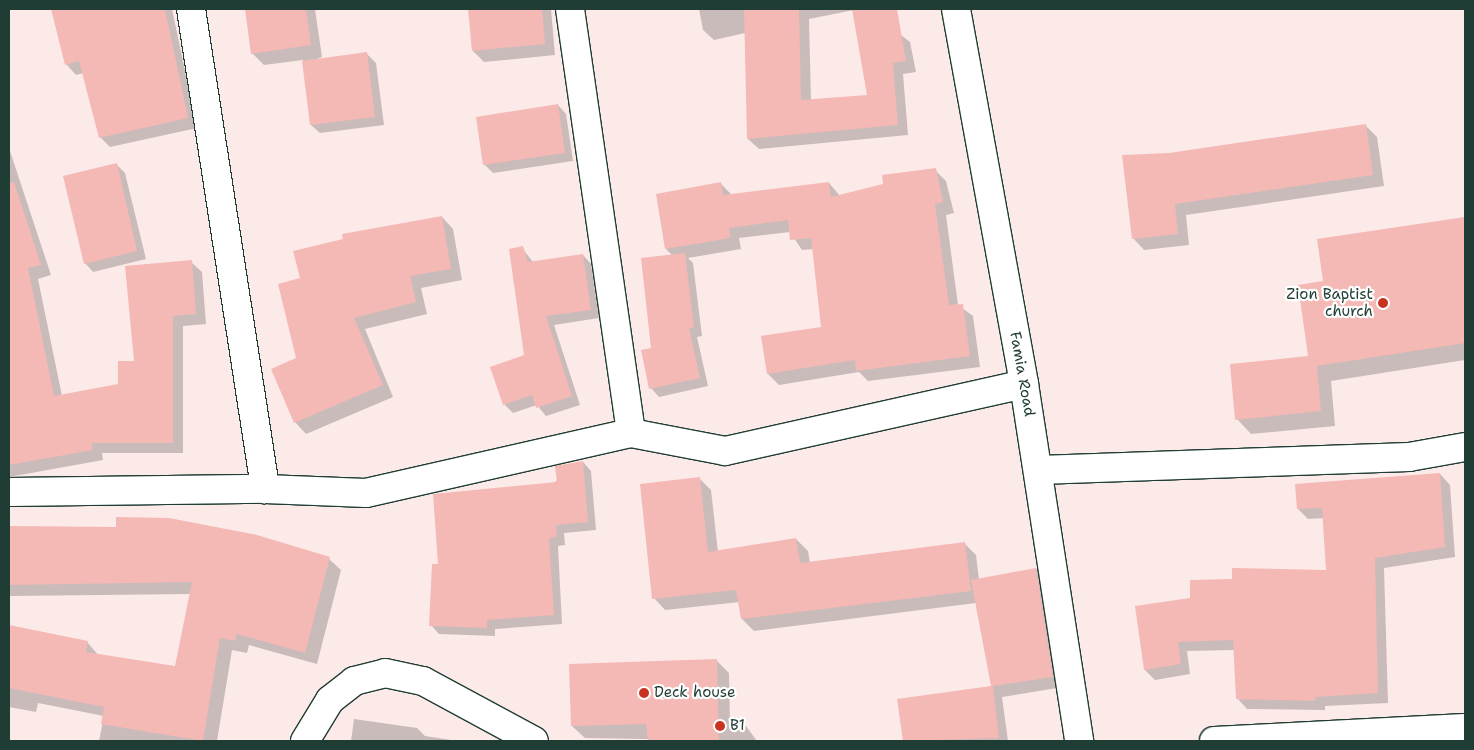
<!DOCTYPE html>
<style>
body{margin:0}
#map{position:relative;width:1474px;height:750px;overflow:hidden;background:#fceae9;font-family:"Shantell Sans",sans-serif}
div>[style]{position:absolute}
.shadow>*{inset:0;background:#0003}
.building>*{inset:0;background:#f4b8b5}
.roads{filter:drop-shadow(1px 0 #1f3d34) drop-shadow(-1px 0 #1f3d34) drop-shadow(0 1px #1f3d34) drop-shadow(0 -1px #1f3d34)}
.street>*{height:28px;margin:-14px;padding:0 14px;transform-origin:14px;border-radius:14px;background:#fff}
.dots>*{width:14px;height:14px;translate:-50% -50%;box-sizing:border-box;border:2px solid #fff;border-radius:50%}
span{translate:-50% -50%;white-space:nowrap;text-align:center;line-height:1.15;-webkit-text-stroke:4.5px #fff;paint-order:stroke}
.poi-label{font-size:15px;color:#1f3d34}
.right{translate:-100% -50%;text-align:right}
.left{translate:0 -50%;text-align:left}
.street-label{font-size:15px;color:#1f3d34}
.frame{position:absolute;inset:0;border:10px solid #1f3d34;pointer-events:none}
</style>
<div id="map">
<div class="shadow">
<div style="clip-path:polygon(52px 9px,172px 9px,197px 128px,110px 147px,100px 137px,83px 73px,76px 75px,66px 64px)"></div>
<div style="clip-path:polygon(247px 9px,315px 9px,322px 57px,312px 61px,367px 54px,376px 63px,384px 125px,320px 133px,311px 125px,303px 60px,264px 65px,252px 53px)"></div>
<div style="clip-path:polygon(469px 9px,551px 9px,555px 55px,484px 62px,473px 51px)"></div>
<div style="clip-path:polygon(evenodd,699px 9px,892px 9px,897px 32px,910px 42px,916px 72px,903px 74px,908px 135px,759px 149px,748px 139px,745px 33px,714px 40px,703px 30px,699px 9px,854px 10px,869px 96px,811px 101px,809px 19px,854px 10px)"></div>
<div style="clip-path:polygon(558px 105px,566px 114px,573px 161px,493px 173px,484px 164px)"></div>
<div style="clip-path:polygon(1366px 126px,1377px 137px,1384px 186px,1186px 215px,1189px 245px,1144px 250px,1133px 238px,1169px 154px)"></div>
<div style="clip-path:polygon(9px 148px,51px 275px,38px 279px,62px 396px,120px 385px,191px 262px,202px 272px,206px 324px,183px 326px,183px 453px,102px 453px,103px 460px,9px 477px)"></div>
<div style="clip-path:polygon(116px 164px,125px 173px,146px 259px,93px 272px,85px 263px)"></div>
<div style="clip-path:polygon(935px 170px,946px 181px,954px 213px,946px 215px,958px 305px,973px 316px,980px 367px,868px 381px,859px 372px,779px 385px,768px 374px,823px 328px,814px 249px,802px 250px,790px 232px,739px 238px,741px 249px,688px 258px,693px 263px,702px 336px,697px 337px,708px 386px,659px 397px,651px 388px,652px 348px,672px 255px,666px 249px,721px 184px,732px 195px,829px 183px,840px 196px)"></div>
<div style="clip-path:polygon(442px 217px,453px 229px,462px 280px,421px 288px,427px 314px,365px 329px,393px 397px,306px 434px,295px 422px,302px 279px)"></div>
<div style="clip-path:polygon(1465px 218px,1465px 360px,1331px 381px,1335px 426px,1251px 434px,1237px 419px,1309px 357px,1325px 282px,1319px 240px)"></div>
<div style="clip-path:polygon(522px 248px,533px 262px,583px 255px,591px 264px,599px 318px,554px 325px,580px 405px,546px 416px,537px 405px,513px 413px,504px 404px,525px 356px)"></div>
<div style="clip-path:polygon(583px 462px,591px 471px,596px 530px,564px 533px,565px 545px,558px 546px,562px 624px,495px 629px,495px 636px,439px 634px,431px 625px,439px 565px)"></div>
<div style="clip-path:polygon(1440px 474px,1450px 485px,1455px 557px,1384px 568px,1388px 703px,1325px 706px,1325px 710px,1247px 709px,1237px 698px,1235px 650px,1187px 651px,1190px 674px,1155px 680px,1145px 670px,1192px 599px,1233px 580px,1328px 571px,1324px 518px,1308px 519px,1298px 509px)"></div>
<div style="clip-path:polygon(699px 478px,711px 490px,718px 552px,796px 539px,808px 551px,810px 563px,964px 543px,976px 555px,979px 580px,1036px 569px,1046px 579px,1063px 687px,1002px 697px,1008px 741px,905px 741px,899px 700px,992px 688px,976px 603px,754px 631px,742px 619px,740px 602px,665px 610px,654px 598px)"></div>
<div style="clip-path:polygon(9px 527px,117px 529px,329px 559px,341px 570px,317px 664px,249px 645px,247px 653px,232px 650px,217px 741px,99px 741px,104px 716px,38px 703px,36px 712px,9px 707px,9px 626px,87px 642px,99px 656px,176px 668px,191px 594px,9px 596px)"></div>
<div style="clip-path:polygon(717px 661px,729px 673px,730px 723px,743px 722px,757px 741px,585px 738px,572px 726px)"></div>
<div style="clip-path:polygon(354px 719px,417px 728px,425px 736px,458px 741px,351px 741px)"></div>
</div>
<div class="building">
<div style="clip-path:polygon(51px 9px,165px 9px,188px 118px,99px 138px,79px 61px,65px 65px)"></div>
<div style="clip-path:polygon(245px 9px,306px 9px,311px 45px,251px 54px)"></div>
<div style="clip-path:polygon(468px 9px,542px 9px,545px 44px,472px 51px)"></div>
<div style="clip-path:polygon(744px 9px,799px 9px,801px 100px,867px 95px,852px 9px,897px 9px,906px 61px,893px 63px,898px 125px,747px 139px)"></div>
<div style="clip-path:polygon(367px 52px,375px 117px,310px 125px,302px 61px)"></div>
<div style="clip-path:polygon(558px 104px,565px 153px,483px 165px,476px 117px)"></div>
<div style="clip-path:polygon(1366px 124px,1373px 175px,1175px 204px,1178px 234px,1132px 239px,1122px 155px,1169px 153px)"></div>
<div style="clip-path:polygon(117px 163px,137px 251px,84px 264px,63px 176px)"></div>
<div style="clip-path:polygon(936px 168px,943px 202px,935px 204px,949px 305px,963px 304px,970px 356px,856px 371px,855px 360px,767px 374px,761px 336px,821px 327px,811px 238px,790px 240px,788px 220px,729px 228px,730px 238px,665px 249px,656px 194px,721px 182px,723px 195px,829px 182px,831px 197px,883px 184px,882px 175px)"></div>
<div style="clip-path:polygon(14px 182px,41px 265px,28px 268px,54px 396px,118px 384px,118px 361px,134px 361px,125px 266px,192px 260px,196px 314px,173px 316px,173px 443px,92px 443px,93px 450px,9px 465px,9px 183px)"></div>
<div style="clip-path:polygon(442px 216px,451px 269px,410px 276px,416px 302px,354px 318px,383px 385px,294px 423px,271px 369px,296px 358px,278px 284px,300px 278px,293px 251px,343px 239px,342px 234px)"></div>
<div style="clip-path:polygon(1465px 217px,1465px 343px,1317px 366px,1321px 411px,1235px 420px,1230px 364px,1308px 356px,1298px 285px,1323px 281px,1317px 239px)"></div>
<div style="clip-path:polygon(523px 246px,528px 262px,583px 254px,591px 310px,546px 316px,572px 396px,536px 408px,532px 395px,503px 405px,490px 367px,524px 355px,509px 249px)"></div>
<div style="clip-path:polygon(685px 253px,694px 328px,689px 328px,700px 378px,649px 389px,641px 350px,651px 348px,641px 258px)"></div>
<div style="clip-path:polygon(583px 461px,588px 522px,556px 525px,557px 537px,549px 538px,554px 615px,487px 620px,487px 628px,429px 626px,432px 564px,438px 564px,433px 494px,557px 482px,555px 466px)"></div>
<div style="clip-path:polygon(1440px 473px,1445px 547px,1375px 558px,1378px 693px,1315px 697px,1315px 701px,1236px 699px,1233px 640px,1178px 642px,1181px 664px,1144px 670px,1135px 606px,1190px 598px,1190px 580px,1232px 579px,1232px 568px,1326px 570px,1322px 508px,1297px 509px,1295px 484px)"></div>
<div style="clip-path:polygon(700px 477px,708px 552px,796px 538px,800px 563px,965px 542px,971px 591px,741px 619px,736px 590px,652px 599px,640px 484px)"></div>
<div style="clip-path:polygon(116px 517px,169px 518px,257px 535px,330px 557px,305px 653px,237px 634px,235px 641px,220px 638px,203px 741px,101px 724px,104px 707px,9px 688px,9px 625px,88px 641px,86px 652px,175px 666px,192px 582px,9px 585px,9px 526px,116px 527px)"></div>
<div style="clip-path:polygon(1036px 568px,1053px 677px,993px 686px,999px 738px,903px 741px,897px 699px,991px 686px,971px 580px)"></div>
<div style="clip-path:polygon(717px 659px,719px 741px,648px 741px,646px 724px,571px 726px,569px 664px)"></div>
</div>
<div class="roads">
<div class="street">
<div style="left:191px;top:9px;width:486px;rotate:81.2deg"></div>
<div style="left:570px;top:9px;width:428px;rotate:81.8deg"></div>
<div style="left:956px;top:9px;width:381px;rotate:79.7deg"></div>
<div style="left:1024px;top:384px;width:361px;rotate:81.2deg"></div>
<div style="left:1039px;top:470px;width:370px;rotate:-2deg"></div>
<div style="left:1409px;top:457px;width:57px;rotate:-10.1deg"></div>
<div style="left:9px;top:492px;width:256px;rotate:-0.7deg"></div>
<div style="left:265px;top:489px;width:101px;rotate:2.3deg"></div>
<div style="left:366px;top:493px;width:272px;rotate:-12.8deg"></div>
<div style="left:631px;top:433px;width:96px;rotate:10.8deg"></div>
<div style="left:725px;top:451px;width:306px;rotate:-12.6deg"></div>
<div style="left:305px;top:741px;width:48px;rotate:-58.6deg"></div>
<div style="left:330px;top:700px;width:31px;rotate:-38deg"></div>
<div style="left:354px;top:681px;width:32px;rotate:-14deg"></div>
<div style="left:385px;top:673px;width:39px;rotate:12deg"></div>
<div style="left:423px;top:681px;width:126px;rotate:28.4deg"></div>
<div style="left:1214px;top:741px;width:251px;rotate:-3deg"></div>
</div>
</div>
<div class="dots">
<div style="left:1383px;top:303px;background:#c8321e"></div>
<div style="left:644px;top:693px;background:#c8321e"></div>
<div style="left:720px;top:726px;background:#c8321e"></div>
</div>
<div class="poi-label">
<span class="right" style="left:1373px;top:303px">Zion Baptist<br>church</span>
<span class="left" style="left:654px;top:693px">Deck house</span>
<span class="left" style="left:730px;top:726px">B1</span>
</div>
<div class="street-label">
<span style="left:1022px;top:374px;rotate:80deg">Famia Road</span>
</div>
<div class="frame"></div>
</div>
